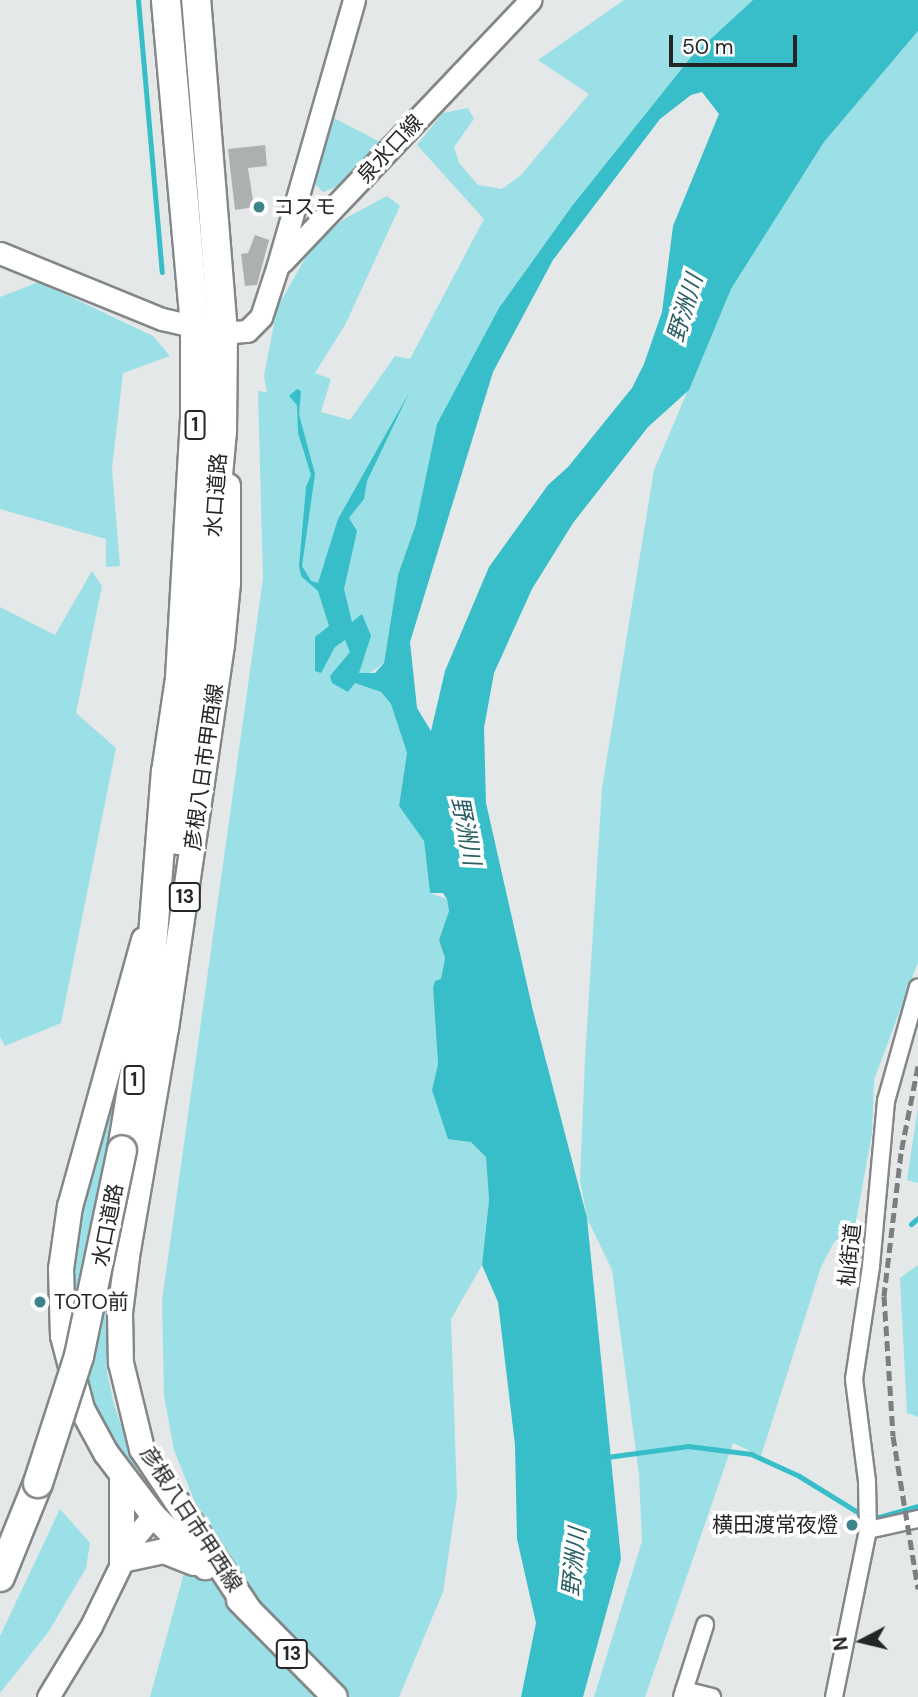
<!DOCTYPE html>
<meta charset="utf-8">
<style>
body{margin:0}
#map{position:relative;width:918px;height:1697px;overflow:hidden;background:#e4e8e8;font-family:"DM Sans","Noto Sans JP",sans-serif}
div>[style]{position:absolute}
.green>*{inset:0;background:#9ae0e6}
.water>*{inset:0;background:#37bec9}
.stream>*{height:5px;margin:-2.5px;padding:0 2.5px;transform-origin:2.5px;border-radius:2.5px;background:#37bec9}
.building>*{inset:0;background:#acb0b0}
.roads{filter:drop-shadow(2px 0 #838787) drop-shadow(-2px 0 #838787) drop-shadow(0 2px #838787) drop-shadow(0 -2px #838787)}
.street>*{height:16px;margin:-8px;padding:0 8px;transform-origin:8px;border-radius:8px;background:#fff}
.secondary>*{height:21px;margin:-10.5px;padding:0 10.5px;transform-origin:10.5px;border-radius:10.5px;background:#fff}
.primary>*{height:24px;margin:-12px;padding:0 12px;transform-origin:12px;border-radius:12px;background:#fff}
.highway>*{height:28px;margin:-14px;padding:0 14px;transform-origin:14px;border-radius:14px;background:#fff}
.rail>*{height:5px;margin-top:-2.5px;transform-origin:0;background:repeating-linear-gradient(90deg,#7c7e7f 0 10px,transparent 0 15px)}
.bridges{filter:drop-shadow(2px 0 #838787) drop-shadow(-2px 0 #838787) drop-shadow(0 2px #838787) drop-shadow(0 -2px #838787)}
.highway-bridge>*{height:28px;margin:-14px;padding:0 14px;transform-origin:14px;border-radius:14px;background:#fff}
.dots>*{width:19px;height:19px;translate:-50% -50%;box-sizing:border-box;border:4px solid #fff;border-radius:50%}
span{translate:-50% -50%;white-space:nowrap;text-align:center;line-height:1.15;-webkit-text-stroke:7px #fff;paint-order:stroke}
.shield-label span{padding:2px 5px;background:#fff;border:2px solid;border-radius:5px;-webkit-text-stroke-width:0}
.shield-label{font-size:19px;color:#252627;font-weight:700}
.street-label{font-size:21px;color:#252627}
.poi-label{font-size:21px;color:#252627}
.left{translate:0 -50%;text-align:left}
.right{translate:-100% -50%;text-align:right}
.water-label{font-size:23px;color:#295f63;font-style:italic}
.north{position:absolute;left:827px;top:1606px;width:70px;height:70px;-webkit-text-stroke:5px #fff;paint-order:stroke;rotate:263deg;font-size:19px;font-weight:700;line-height:28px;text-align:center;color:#252627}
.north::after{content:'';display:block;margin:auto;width:24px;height:32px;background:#252627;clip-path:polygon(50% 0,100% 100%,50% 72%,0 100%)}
.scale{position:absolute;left:669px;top:35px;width:128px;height:32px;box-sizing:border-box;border:4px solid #252627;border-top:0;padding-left:9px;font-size:21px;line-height:24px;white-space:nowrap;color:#252627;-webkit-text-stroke:5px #fff;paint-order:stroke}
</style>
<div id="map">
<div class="green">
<div style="clip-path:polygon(624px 0,753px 0,691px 57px,572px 206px,499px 309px,398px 575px,384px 663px,356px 683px,381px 692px,391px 704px,407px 753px,399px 806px,424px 841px,430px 893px,447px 899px,449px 911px,439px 940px,445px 958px,441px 980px,433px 988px,438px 1064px,432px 1090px,486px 1157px,489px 1200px,482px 1265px,451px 1319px,457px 1497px,443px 1592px,399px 1697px,150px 1697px,200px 1515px,174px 1450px,164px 1396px,162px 1301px,263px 578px,258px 391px,267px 392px,264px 376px,277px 308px,311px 248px,344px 219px,387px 196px,400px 206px,345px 325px,315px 373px,331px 379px,321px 412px,350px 420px,395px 356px,410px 359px,484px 219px,417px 145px,443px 113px,468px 108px,474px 119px,454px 147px,459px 163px,478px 185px,502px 189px,520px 176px,589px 94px,538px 60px)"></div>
<div style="clip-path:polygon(918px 31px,918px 962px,874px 1080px,872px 1133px,855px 1227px,834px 1242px,821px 1267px,761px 1456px,733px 1443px,645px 1697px,594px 1697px,642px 1541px,639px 1475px,612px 1270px,587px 1218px,580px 1180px,585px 1059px,602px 788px,654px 470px,731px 289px,824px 142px)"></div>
<div style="clip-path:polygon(332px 117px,382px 143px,348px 182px,323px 192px,309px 178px)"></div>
<div style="clip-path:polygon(39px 282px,153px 336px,170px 356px,123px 373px,112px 469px,120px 566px,106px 567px,106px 539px,0 509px,0 297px)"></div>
<div style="clip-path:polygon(92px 571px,102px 586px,76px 713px,116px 748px,61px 1023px,5px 1046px,0 1037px,0 607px,55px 635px)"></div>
<div style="clip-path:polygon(133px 1000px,135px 1158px,107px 1321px,107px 1372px,114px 1405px,137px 1470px,128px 1476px,85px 1401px,65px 1268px)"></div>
<div style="clip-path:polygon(918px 1107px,918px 1183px,907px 1180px)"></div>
<div style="clip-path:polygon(918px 1265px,918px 1417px,907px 1413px,900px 1278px)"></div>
<div style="clip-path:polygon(60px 1509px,90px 1543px,86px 1568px,49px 1631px,0 1693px,0 1636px)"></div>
</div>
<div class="water">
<div style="clip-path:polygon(evenodd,753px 0,918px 0,918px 31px,824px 142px,731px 289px,689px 390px,648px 427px,573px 523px,532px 589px,494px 673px,484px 728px,486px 803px,533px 1011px,587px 1218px,621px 1559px,583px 1697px,521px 1697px,536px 1623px,517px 1539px,515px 1445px,498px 1302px,482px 1265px,489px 1200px,486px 1157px,471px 1142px,448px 1139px,432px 1090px,438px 1064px,433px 988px,435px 981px,441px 979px,445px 958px,439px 940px,449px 911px,447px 899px,443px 893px,430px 893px,424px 841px,399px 806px,407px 753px,391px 704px,381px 692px,355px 683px,348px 692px,332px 683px,330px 676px,350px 652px,345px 640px,335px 647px,321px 673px,315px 671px,315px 637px,329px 626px,318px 591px,301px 576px,299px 566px,306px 487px,311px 475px,298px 433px,297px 405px,289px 396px,297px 389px,301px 391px,299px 414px,315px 474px,302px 566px,311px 581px,318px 583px,338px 519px,409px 393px,367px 481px,364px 499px,349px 518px,357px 531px,344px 589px,352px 622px,362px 614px,371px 636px,359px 673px,375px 673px,384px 663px,398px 575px,416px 524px,437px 424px,499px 308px,572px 206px,691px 57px,753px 0,702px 92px,719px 114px,673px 226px,662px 312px,644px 364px,632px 388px,568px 467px,548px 485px,489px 567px,445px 671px,431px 731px,417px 708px,410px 642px,493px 372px,553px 260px,660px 119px,691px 95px,702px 92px)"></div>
</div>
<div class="stream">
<div style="left:138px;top:0;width:273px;rotate:85deg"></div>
<div style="left:911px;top:1224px;width:9px;rotate:-41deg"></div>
<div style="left:607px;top:1457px;width:82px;rotate:-7.7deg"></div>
<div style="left:688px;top:1446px;width:64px;rotate:7.2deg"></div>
<div style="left:751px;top:1454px;width:53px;rotate:24.6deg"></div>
<div style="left:799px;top:1476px;width:76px;rotate:31.6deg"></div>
<div style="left:864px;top:1516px;width:15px;rotate:4deg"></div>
<div style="left:879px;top:1517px;width:41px;rotate:-15.8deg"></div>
</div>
<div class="building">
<div style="clip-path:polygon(265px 145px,267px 166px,248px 168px,254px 207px,235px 210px,228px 149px)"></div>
<div style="clip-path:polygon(255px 235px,269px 240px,257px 285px,245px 286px,241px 254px,248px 253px)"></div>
</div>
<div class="roads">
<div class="street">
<div style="left:868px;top:1530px;width:51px;rotate:-12.4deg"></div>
<div style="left:684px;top:1690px;width:29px;rotate:14deg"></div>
<div style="left:682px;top:1697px;width:76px;rotate:-72.3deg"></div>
<div style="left:834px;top:1697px;width:170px;rotate:-78.5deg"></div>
<div style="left:868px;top:1530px;width:49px;rotate:-91.2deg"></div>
<div style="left:867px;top:1481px;width:103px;rotate:-97.3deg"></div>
<div style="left:854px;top:1379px;width:114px;rotate:-81.4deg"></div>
<div style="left:871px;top:1266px;width:166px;rotate:-84.8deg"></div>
<div style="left:886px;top:1101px;width:118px;rotate:-74.3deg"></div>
</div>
<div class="secondary">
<div style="left:0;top:253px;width:175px;rotate:22.2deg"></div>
<div style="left:162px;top:319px;width:63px;rotate:12.9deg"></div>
<div style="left:223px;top:333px;width:24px;rotate:-5deg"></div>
<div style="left:247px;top:331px;width:20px;rotate:-45deg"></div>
<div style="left:261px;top:317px;width:55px;rotate:-71.9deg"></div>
<div style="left:278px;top:265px;width:276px;rotate:-74deg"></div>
<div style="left:282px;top:262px;width:361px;rotate:-46.5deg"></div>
<div style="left:48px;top:1697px;width:83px;rotate:-58.8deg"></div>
<div style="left:91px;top:1626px;width:98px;rotate:-64deg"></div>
<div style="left:134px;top:1538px;width:30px;rotate:-50deg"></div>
</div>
<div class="primary">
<div style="left:228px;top:486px;width:97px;rotate:90deg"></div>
<div style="left:228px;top:583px;width:62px;rotate:95.5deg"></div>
<div style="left:222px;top:645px;width:387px;rotate:98.3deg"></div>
<div style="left:166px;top:1028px;width:232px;rotate:99.7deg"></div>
<div style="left:127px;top:1257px;width:56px;rotate:97.1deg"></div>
<div style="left:120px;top:1313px;width:50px;rotate:88.9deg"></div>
<div style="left:121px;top:1363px;width:89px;rotate:76.3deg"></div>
<div style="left:142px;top:1449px;width:193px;rotate:56.4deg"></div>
<div style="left:144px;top:940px;width:276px;rotate:105.5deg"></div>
<div style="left:70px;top:1206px;width:64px;rotate:98.1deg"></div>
<div style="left:61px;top:1269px;width:67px;rotate:88.3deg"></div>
<div style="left:63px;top:1336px;width:75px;rotate:75.4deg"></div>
<div style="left:82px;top:1409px;width:50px;rotate:61.4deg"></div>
<div style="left:106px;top:1453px;width:78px;rotate:52.8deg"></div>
<div style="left:153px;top:1515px;width:74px;rotate:45deg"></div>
<div style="left:122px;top:1475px;width:85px;rotate:90deg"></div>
<div style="left:122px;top:1560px;width:43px;rotate:-12.1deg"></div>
<div style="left:164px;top:1551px;width:32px;rotate:22deg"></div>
<div style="left:239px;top:1600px;width:136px;rotate:45.3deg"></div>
</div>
<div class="highway">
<div style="left:178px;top:840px;width:102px;rotate:-81deg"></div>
<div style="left:194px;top:739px;width:310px;rotate:-84.8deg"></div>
<div style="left:222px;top:430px;width:97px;rotate:-89.4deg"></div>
<div style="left:223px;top:333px;width:334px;rotate:-94.6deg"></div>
<div style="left:122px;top:1150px;width:166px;rotate:-80.7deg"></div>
<div style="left:149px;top:986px;width:215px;rotate:-85.5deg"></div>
<div style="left:166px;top:772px;width:95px;rotate:-81.5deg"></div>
<div style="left:180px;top:678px;width:263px;rotate:-86.7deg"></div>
<div style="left:195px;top:415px;width:89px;rotate:-90deg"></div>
<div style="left:195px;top:326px;width:327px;rotate:-95.1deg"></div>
<div style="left:0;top:1577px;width:101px;rotate:-68deg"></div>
</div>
</div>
<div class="rail">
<div style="left:918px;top:1066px;width:89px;rotate:101.1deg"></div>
<div style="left:901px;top:1153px;width:144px;rotate:96.8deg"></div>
<div style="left:884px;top:1296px;width:140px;rotate:86.3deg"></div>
<div style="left:893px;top:1436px;width:155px;rotate:80.7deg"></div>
</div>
<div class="bridges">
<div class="highway-bridge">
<div style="left:38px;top:1483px;width:133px;rotate:-72.1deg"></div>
<div style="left:79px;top:1356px;width:210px;rotate:-78.2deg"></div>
</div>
</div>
<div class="dots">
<div style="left:259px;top:207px;background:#3c848a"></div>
<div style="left:40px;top:1302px;background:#3c848a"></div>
<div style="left:852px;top:1525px;background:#3c848a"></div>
</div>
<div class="shield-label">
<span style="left:195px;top:425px">1</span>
<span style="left:185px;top:897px">13</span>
<span style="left:134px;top:1080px">1</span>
<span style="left:292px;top:1654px">13</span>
</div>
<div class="street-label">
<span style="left:390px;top:149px;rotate:-47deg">泉水口線</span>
<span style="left:216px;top:495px;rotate:-86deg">水口道路</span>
<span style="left:204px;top:767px;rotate:-82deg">彦根八日市甲西線</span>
<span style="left:108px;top:1225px;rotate:-79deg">水口道路</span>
<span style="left:850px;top:1255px;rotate:-84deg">杣街道</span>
<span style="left:191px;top:1519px;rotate:57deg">彦根八日市甲西線</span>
</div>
<div class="poi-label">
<span class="left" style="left:273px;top:207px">コスモ</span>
<span class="left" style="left:54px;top:1302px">TOTO前</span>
<span class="right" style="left:838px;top:1525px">横田渡常夜燈</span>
</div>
<div class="water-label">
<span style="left:685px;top:308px;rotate:-73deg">野洲川</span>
<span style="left:466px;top:831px;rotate:79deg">野洲川</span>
<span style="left:574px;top:1562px;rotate:-84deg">野洲川</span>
</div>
<div class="north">N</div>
<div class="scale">50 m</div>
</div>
